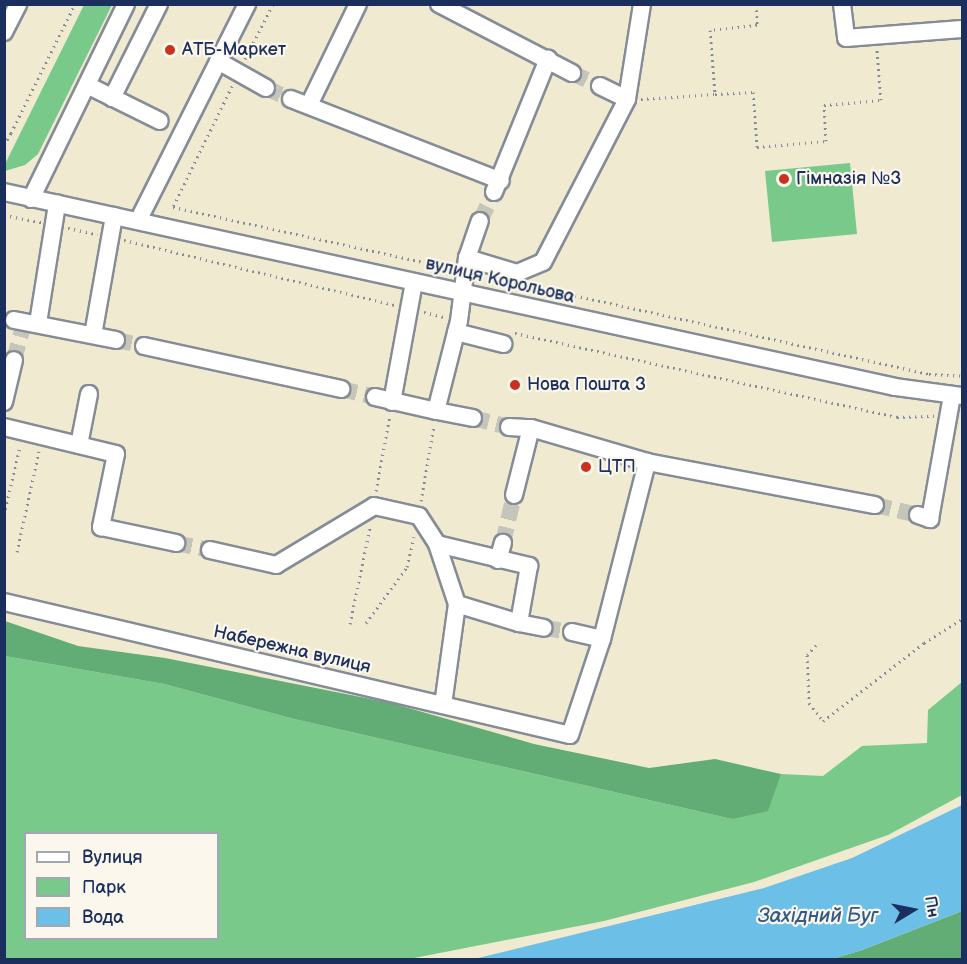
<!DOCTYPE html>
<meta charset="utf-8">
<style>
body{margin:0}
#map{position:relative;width:967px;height:964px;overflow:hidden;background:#efead0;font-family:"Balsamiq Sans",sans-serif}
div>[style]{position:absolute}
.green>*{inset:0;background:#79c98a}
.forest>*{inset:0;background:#62ad76}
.water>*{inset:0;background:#6cc0e8}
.minor-tunnel>*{height:16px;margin-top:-8px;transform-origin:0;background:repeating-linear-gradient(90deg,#c5c5b9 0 16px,transparent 0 24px)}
.path>*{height:3px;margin-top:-1.5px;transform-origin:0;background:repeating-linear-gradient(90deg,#858c97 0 1.5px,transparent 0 6px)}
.roads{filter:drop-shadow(2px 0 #858c97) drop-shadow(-2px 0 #858c97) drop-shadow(0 2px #858c97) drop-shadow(0 -2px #858c97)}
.minor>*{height:16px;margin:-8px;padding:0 8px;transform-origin:8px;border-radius:8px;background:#fff}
.dots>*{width:16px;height:16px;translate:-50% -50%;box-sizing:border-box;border:3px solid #fbf7ec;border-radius:50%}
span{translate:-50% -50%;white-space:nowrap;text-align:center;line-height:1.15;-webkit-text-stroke:4.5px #fbf7ec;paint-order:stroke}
.poi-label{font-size:18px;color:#1b2f5e}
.left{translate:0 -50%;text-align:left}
.street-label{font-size:18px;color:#1b2f5e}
.water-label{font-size:20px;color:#335a87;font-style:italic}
.frame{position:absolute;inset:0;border:6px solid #1b2f5e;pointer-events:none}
.legend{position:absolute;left:24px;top:832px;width:195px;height:108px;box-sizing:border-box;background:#fbf7ec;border:2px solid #a1a7b3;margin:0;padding:8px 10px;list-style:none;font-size:18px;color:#1b2f5e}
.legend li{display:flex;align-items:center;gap:12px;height:30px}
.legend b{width:30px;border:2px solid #a1a7b3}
.north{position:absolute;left:883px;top:880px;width:60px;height:60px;-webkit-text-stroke:4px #fbf7ec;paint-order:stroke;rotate:80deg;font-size:16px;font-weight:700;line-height:24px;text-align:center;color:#1b2f5e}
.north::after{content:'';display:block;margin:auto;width:21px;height:27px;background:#1b2f5e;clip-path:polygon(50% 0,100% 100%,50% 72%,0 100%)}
</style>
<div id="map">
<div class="green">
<div style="clip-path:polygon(84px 5px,112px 5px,38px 154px,25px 165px,5px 171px,5px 164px)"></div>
<div style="clip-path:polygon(850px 163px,857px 234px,772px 242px,765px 171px)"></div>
<div style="clip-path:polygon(evenodd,5px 656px,164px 684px,294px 719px,732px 819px,781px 774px,823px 776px,862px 746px,927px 743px,928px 710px,962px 682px,962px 795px,888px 835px,754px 882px,604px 921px,409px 959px,5px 960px,5px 656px,26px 834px,218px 834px,218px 938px,26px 938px,26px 834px)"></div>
</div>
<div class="forest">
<div style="clip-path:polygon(5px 621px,78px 646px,165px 658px,391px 703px,534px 744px,649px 768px,715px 759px,781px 774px,768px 811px,732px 819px,294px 719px,164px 684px,5px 656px)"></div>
<div style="clip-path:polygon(962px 911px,962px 959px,828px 960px,862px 950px)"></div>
</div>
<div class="water">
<div style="clip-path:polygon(962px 805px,962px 911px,862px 950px,828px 960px,474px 959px,764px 888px,852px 858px)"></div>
</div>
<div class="minor-tunnel">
<div style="left:572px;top:73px;width:31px;rotate:25deg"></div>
<div style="left:266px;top:88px;width:27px;rotate:24deg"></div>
<div style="left:480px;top:221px;width:32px;rotate:-64deg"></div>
<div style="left:116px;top:340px;width:29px;rotate:12deg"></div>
<div style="left:14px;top:360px;width:31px;rotate:-75deg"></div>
<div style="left:341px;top:389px;width:35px;rotate:13deg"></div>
<div style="left:473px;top:418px;width:37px;rotate:14deg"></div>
<div style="left:875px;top:505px;width:44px;rotate:13.1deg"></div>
<div style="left:176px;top:543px;width:35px;rotate:12deg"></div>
<div style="left:503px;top:543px;width:49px;rotate:-77.1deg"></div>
<div style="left:544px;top:628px;width:28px;rotate:8deg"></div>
</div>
<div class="path">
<div style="left:756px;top:4px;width:21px;rotate:87deg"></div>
<div style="left:757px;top:25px;width:47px;rotate:173.9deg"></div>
<div style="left:710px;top:30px;width:64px;rotate:85.5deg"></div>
<div style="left:715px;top:94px;width:38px;rotate:-3deg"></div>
<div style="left:753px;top:92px;width:55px;rotate:85.8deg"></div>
<div style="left:757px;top:147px;width:69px;rotate:-5deg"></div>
<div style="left:826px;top:141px;width:36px;rotate:-93deg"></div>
<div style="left:824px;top:105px;width:57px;rotate:-5deg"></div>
<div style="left:881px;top:100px;width:50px;rotate:-94.6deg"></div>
<div style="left:245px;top:59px;width:62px;rotate:-63deg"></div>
<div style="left:232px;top:86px;width:135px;rotate:116deg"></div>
<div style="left:173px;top:207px;width:285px;rotate:12.4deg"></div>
<div style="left:641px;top:99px;width:74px;rotate:-3.9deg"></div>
<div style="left:4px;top:133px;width:7px"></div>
<div style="left:11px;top:133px;width:144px;rotate:-63.6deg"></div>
<div style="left:4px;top:145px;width:14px;rotate:-60deg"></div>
<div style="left:4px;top:215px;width:38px;rotate:11deg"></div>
<div style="left:68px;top:228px;width:30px;rotate:12deg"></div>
<div style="left:124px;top:240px;width:278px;rotate:13.5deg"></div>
<div style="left:528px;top:285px;width:411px;rotate:12.5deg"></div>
<div style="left:929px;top:374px;width:33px;rotate:3deg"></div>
<div style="left:424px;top:312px;width:21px;rotate:14deg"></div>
<div style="left:515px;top:333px;width:391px;rotate:12.4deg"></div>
<div style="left:897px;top:417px;width:37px;rotate:-2deg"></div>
<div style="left:376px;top:491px;width:77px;rotate:-79.6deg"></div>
<div style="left:421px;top:501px;width:77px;rotate:-80.3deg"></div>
<div style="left:4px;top:515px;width:71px;rotate:-76.9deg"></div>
<div style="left:17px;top:552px;width:103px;rotate:-77.7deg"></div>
<div style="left:366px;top:623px;width:69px;rotate:-53.8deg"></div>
<div style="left:407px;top:567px;width:31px;rotate:-77deg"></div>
<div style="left:350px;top:624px;width:99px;rotate:-78.3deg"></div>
<div style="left:816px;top:645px;width:13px;rotate:132deg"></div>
<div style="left:807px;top:655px;width:48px;rotate:87.6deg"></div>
<div style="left:809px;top:703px;width:23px;rotate:52deg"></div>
<div style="left:823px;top:721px;width:128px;rotate:-37.7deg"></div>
<div style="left:924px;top:643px;width:45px;rotate:-32.3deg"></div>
</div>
<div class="roads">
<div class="minor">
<div style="left:439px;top:4px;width:150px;rotate:27.4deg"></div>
<div style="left:842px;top:4px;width:34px;rotate:83deg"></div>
<div style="left:846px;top:38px;width:116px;rotate:-4.4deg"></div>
<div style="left:4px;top:32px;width:31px;rotate:-63deg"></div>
<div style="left:218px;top:61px;width:55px;rotate:29.4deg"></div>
<div style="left:87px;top:85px;width:81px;rotate:26.3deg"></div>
<div style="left:600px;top:86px;width:30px;rotate:26deg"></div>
<div style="left:112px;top:98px;width:105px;rotate:-63.4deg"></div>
<div style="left:291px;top:99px;width:225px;rotate:21.3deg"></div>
<div style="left:309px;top:105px;width:112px;rotate:-64.1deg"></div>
<div style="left:4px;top:192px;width:912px;rotate:12.34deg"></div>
<div style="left:895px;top:387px;width:68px;rotate:7.7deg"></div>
<div style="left:494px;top:192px;width:144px;rotate:-67.9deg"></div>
<div style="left:31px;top:199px;width:217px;rotate:-64deg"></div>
<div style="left:138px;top:221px;width:243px;rotate:-63.3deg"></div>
<div style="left:467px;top:258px;width:39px;rotate:-71deg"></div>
<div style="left:14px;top:320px;width:104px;rotate:11.1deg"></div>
<div style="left:38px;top:323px;width:121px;rotate:-80.9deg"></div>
<div style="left:456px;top:332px;width:49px;rotate:14.3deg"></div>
<div style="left:93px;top:335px;width:121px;rotate:-80deg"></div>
<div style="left:144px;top:346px;width:202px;rotate:12.3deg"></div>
<div style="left:375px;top:397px;width:63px;rotate:12.9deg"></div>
<div style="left:4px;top:402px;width:43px;rotate:-76.6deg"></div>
<div style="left:392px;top:402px;width:122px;rotate:-79.6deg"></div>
<div style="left:473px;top:418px;width:38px;rotate:-169deg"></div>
<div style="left:436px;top:411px;width:93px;rotate:-75.7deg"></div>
<div style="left:459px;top:321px;width:64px;rotate:-82.8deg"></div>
<div style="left:467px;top:258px;width:52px;rotate:16.7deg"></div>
<div style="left:517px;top:273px;width:28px;rotate:-23deg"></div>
<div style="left:543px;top:262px;width:183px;rotate:-62.7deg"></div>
<div style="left:627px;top:99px;width:96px;rotate:-81deg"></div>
<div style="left:4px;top:427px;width:115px;rotate:13.6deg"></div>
<div style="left:116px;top:454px;width:75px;rotate:101.6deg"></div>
<div style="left:101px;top:527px;width:77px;rotate:12deg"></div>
<div style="left:509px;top:427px;width:22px;rotate:3deg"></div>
<div style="left:531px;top:428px;width:121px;rotate:16.3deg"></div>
<div style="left:647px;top:462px;width:232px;rotate:10.7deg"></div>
<div style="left:79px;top:445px;width:52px;rotate:-78.9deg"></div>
<div style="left:514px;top:495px;width:69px;rotate:-75.8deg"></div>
<div style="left:918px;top:515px;width:13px;rotate:18deg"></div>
<div style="left:930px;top:519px;width:126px;rotate:-79.9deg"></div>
<div style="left:437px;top:544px;width:63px;rotate:71.6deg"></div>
<div style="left:457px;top:604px;width:65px;rotate:17deg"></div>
<div style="left:210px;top:550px;width:68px;rotate:12.8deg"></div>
<div style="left:276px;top:565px;width:114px;rotate:-31deg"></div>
<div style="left:374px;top:506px;width:46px;rotate:12.5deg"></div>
<div style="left:419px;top:516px;width:33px;rotate:57deg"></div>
<div style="left:437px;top:544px;width:95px;rotate:13.4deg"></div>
<div style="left:529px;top:566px;width:58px;rotate:100deg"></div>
<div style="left:519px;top:623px;width:25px;rotate:11deg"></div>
<div style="left:498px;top:560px;width:18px;rotate:-74deg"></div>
<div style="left:4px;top:602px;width:581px;rotate:13.22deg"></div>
<div style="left:570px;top:735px;width:101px;rotate:-71.6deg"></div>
<div style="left:602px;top:639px;width:183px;rotate:-75.7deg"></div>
<div style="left:572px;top:632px;width:31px;rotate:13deg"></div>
<div style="left:443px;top:705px;width:102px;rotate:-82.1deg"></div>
</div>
</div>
<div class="dots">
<div style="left:170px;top:50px;background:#c8321e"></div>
<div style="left:784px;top:179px;background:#c8321e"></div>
<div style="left:515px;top:385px;background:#c8321e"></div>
<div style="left:586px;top:467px;background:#c8321e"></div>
</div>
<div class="poi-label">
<span class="left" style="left:182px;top:50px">АТБ-Маркет</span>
<span class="left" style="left:796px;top:179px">Гімназія №3</span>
<span class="left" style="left:527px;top:385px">Нова Пошта 3</span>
<span class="left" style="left:598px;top:467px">ЦТП</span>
</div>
<div class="street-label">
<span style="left:500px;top:281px;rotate:13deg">вулиця Корольова</span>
<span style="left:292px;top:650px;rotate:13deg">Набережна вулиця</span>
</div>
<div class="water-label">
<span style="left:818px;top:916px">Західний Буг</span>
</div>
<div class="frame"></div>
<ul class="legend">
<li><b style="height:8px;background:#fff"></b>Вулиця</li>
<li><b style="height:16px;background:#79c98a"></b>Парк</li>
<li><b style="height:16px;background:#6cc0e8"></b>Вода</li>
</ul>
<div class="north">Пн</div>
</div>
